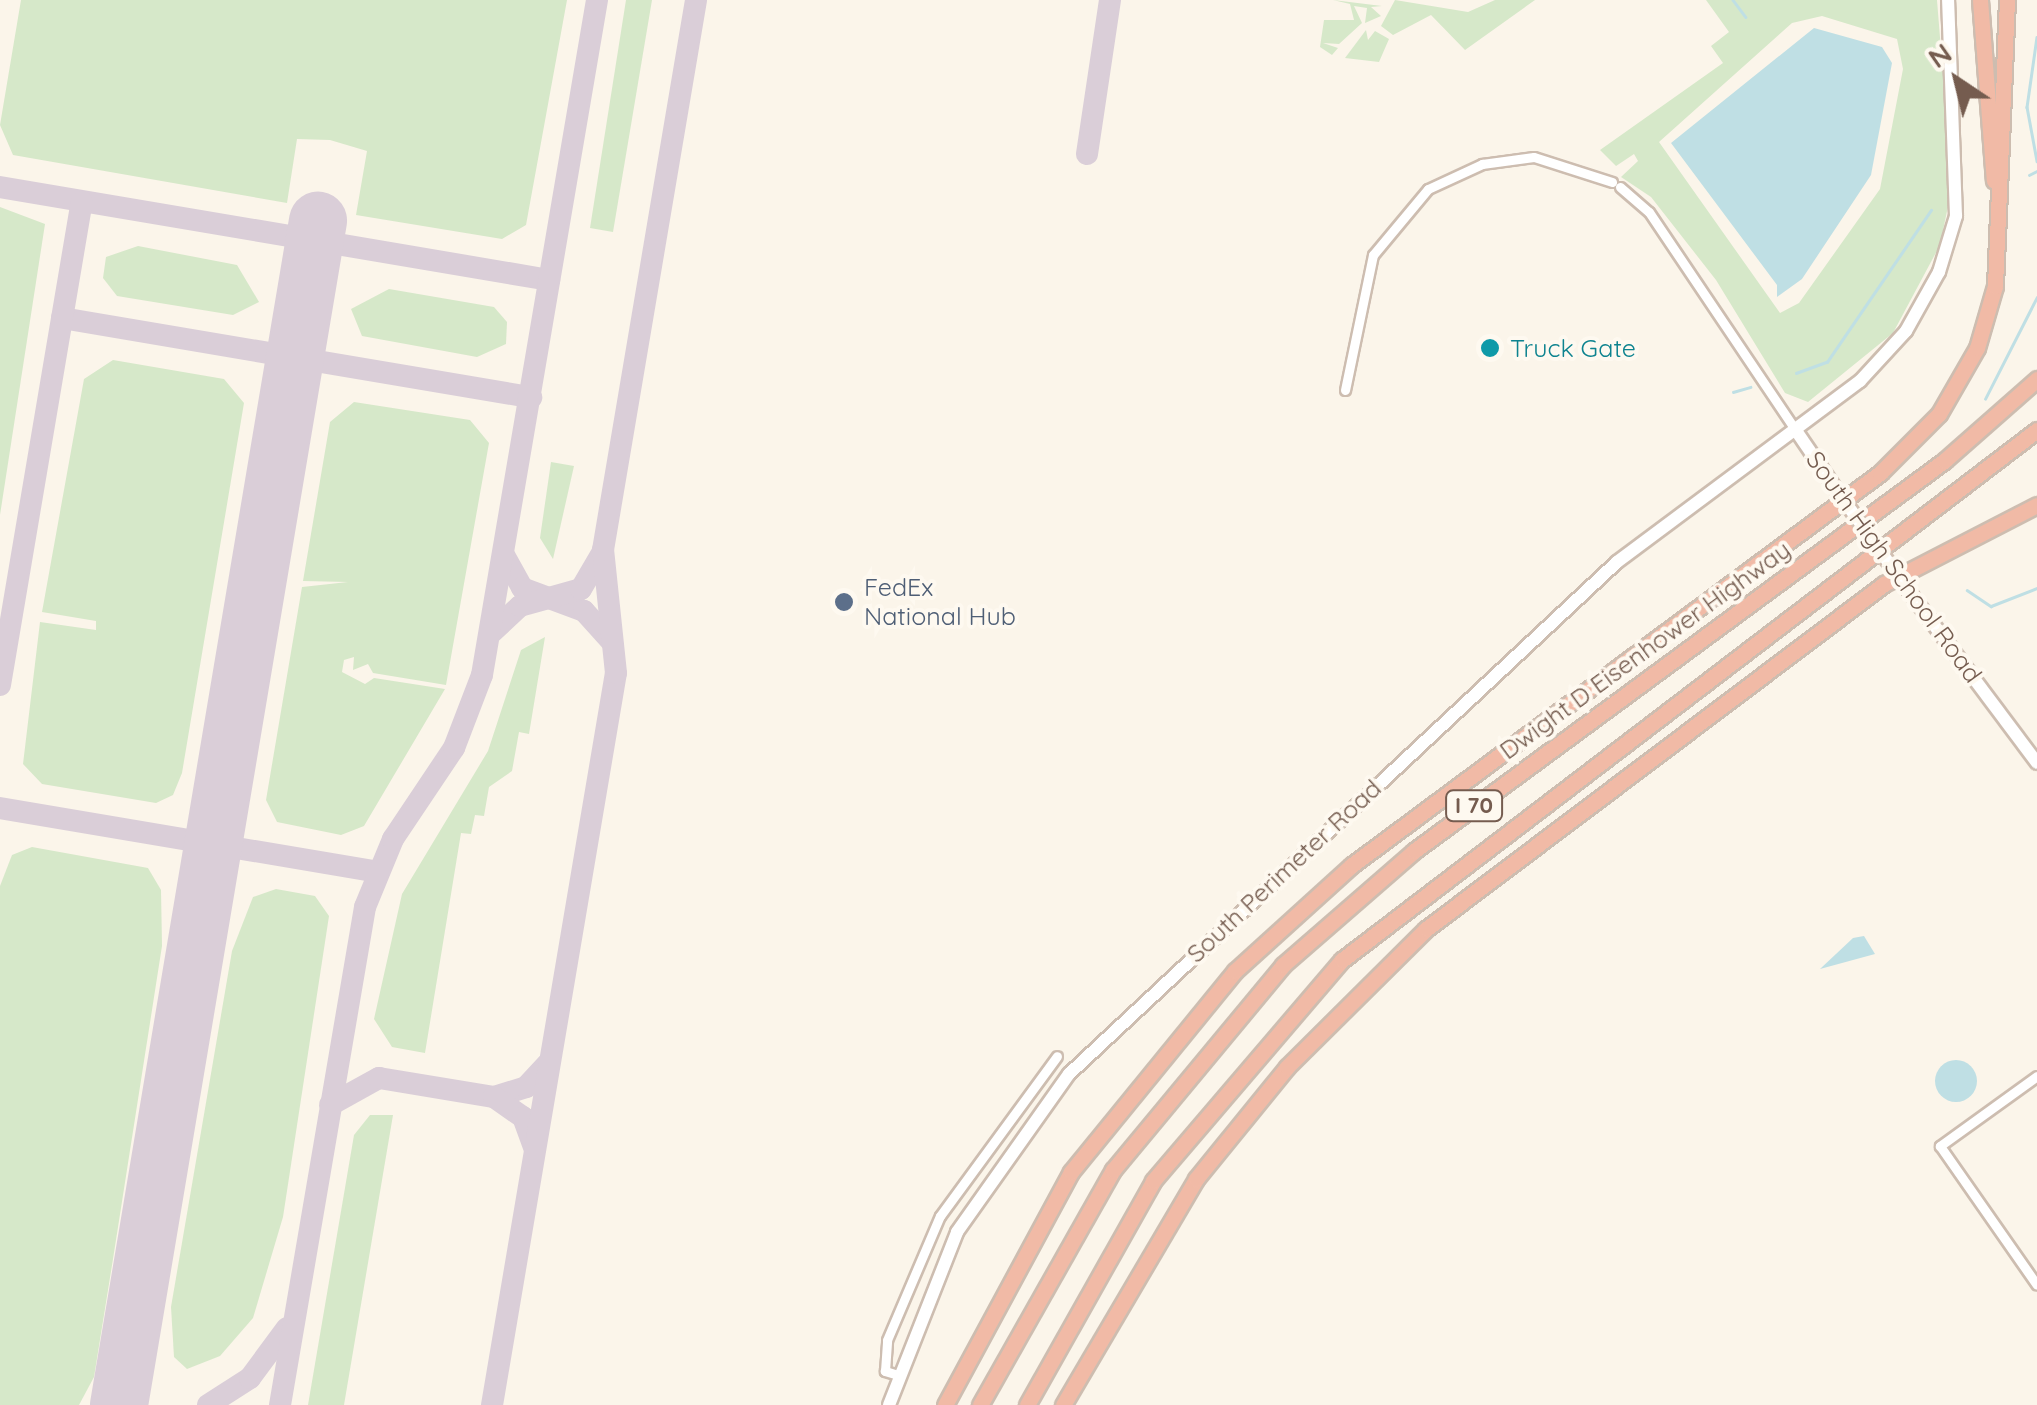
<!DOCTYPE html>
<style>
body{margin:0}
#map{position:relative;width:2037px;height:1405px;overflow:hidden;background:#fbf5ea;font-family:Quicksand,sans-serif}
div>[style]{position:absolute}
.green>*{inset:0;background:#d6e8c9}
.water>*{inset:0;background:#bfdfe4}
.round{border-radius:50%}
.stream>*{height:2.5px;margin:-1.25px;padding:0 1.25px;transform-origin:1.25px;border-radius:1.25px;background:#bfdfe4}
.taxiway>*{height:22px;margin:-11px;padding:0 11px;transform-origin:11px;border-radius:11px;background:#daced8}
.runway>*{height:58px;margin:-29px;padding:0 29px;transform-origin:29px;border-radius:29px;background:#daced8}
.roads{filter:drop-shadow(2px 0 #cdbdb0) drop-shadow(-2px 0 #cdbdb0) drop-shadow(0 2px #cdbdb0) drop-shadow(0 -2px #cdbdb0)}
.street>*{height:9px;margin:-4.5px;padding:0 4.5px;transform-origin:4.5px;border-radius:4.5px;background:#fff}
.secondary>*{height:12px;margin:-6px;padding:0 6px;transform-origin:6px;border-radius:6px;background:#fff}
.highway>*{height:15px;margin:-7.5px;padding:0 7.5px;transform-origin:7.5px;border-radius:7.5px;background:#f1baa6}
.bridges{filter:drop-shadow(2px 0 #d2bfb1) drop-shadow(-2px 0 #d2bfb1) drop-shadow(0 2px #d2bfb1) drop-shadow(0 -2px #d2bfb1)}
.secondary-bridge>*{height:12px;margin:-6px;padding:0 6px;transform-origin:6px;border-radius:6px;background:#fff}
.dots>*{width:28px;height:28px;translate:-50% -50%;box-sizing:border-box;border:5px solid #fef9f0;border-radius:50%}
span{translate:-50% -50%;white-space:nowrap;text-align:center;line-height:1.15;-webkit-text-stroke:8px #fef9f0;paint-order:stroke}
.shield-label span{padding:2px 8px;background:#fef9f0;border:2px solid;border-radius:8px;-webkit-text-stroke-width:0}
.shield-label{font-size:22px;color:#755c4f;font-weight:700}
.culture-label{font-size:25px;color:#0d838f}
.left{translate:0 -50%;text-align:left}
.street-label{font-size:25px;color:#755c4f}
.service-label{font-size:25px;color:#4e5e75}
.north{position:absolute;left:1907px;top:30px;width:100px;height:100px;-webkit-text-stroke:8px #fef9f0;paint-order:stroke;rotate:325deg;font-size:28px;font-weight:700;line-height:40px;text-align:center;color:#755c4f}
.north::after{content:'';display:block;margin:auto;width:35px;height:45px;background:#755c4f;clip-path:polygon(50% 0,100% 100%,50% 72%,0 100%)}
</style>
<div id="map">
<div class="green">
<div style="clip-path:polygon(21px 0,567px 0,526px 225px,502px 239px,356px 215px,367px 151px,330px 140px,297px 139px,287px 203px,13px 155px,0 125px)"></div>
<div style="clip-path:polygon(626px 0,652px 0,613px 232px,590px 228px)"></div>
<div style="clip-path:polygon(1333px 0,1382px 6px,1371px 7px,1381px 16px,1365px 23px,1367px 8px,1354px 6px,1362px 23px,1339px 44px,1323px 43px,1338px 48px,1332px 55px,1320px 47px,1324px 20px,1354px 20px,1350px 4px)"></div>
<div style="clip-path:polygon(1395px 0,1468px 12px,1495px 0,1535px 0,1465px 50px,1431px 15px,1393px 35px,1381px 26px)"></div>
<div style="clip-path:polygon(evenodd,1706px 0,1937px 0,1952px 187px,1940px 245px,1893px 333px,1808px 402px,1785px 393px,1716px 280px,1651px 197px,1621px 177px,1638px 161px,1634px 154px,1616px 166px,1600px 150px,1723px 63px,1711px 46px,1729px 32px,1706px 0,1822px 16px,1897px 39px,1903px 69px,1880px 189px,1799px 303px,1780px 313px,1659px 142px,1792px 23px,1822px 16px)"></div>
<div style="clip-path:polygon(1366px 30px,1368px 40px,1375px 31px,1389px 39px,1379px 62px,1345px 58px)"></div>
<div style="clip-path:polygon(0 207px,45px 224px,0 515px)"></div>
<div style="clip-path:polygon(138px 246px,237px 265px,259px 302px,233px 315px,117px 296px,103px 278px,106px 257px)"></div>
<div style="clip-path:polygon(389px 289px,494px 307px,507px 322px,506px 344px,477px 357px,362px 336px,351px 309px)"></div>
<div style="clip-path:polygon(113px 360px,224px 379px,244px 403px,182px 773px,173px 795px,156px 803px,42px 784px,23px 764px,40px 622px,96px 630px,96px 621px,42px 612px,84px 379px)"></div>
<div style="clip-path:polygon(354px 402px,470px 420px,489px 443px,446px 685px,373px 673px,368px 664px,353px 670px,354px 657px,344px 660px,342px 672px,365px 684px,374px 678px,445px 689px,364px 826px,341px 835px,277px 822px,266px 800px,302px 587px,348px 582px,303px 581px,330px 422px)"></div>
<div style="clip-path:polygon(551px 462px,574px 466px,553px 559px,540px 538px)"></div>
<div style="clip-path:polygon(545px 637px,529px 734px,519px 732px,512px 771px,489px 787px,484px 816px,475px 815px,471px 834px,461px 833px,425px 1053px,392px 1047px,374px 1019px,402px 894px,488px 751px,521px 650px)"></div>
<div style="clip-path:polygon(32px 847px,148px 868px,161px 890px,162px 946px,113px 1259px,94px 1377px,79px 1405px,0 1405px,0 886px,12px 855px)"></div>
<div style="clip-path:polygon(276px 889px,315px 896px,329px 916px,283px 1217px,253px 1318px,220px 1356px,187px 1369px,174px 1357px,171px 1307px,232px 951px,253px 897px)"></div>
<div style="clip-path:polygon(370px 1115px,393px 1115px,344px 1405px,308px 1405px,354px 1135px)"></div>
</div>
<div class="water">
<div style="clip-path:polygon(1814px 28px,1882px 47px,1892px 63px,1871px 175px,1802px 279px,1777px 297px,1777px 285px,1671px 143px)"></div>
<div style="clip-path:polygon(1864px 936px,1875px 954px,1820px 969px,1853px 938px)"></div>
<div class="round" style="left:1935px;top:1060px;width:42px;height:42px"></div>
</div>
<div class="stream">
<div style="left:1733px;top:0;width:21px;rotate:53deg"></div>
<div style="left:2037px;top:37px;width:71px;rotate:98.1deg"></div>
<div style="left:2027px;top:107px;width:55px;rotate:79.5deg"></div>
<div style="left:2029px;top:175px;width:9px;rotate:-27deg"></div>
<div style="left:1796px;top:373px;width:33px;rotate:-20deg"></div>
<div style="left:1827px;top:362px;width:184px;rotate:-55.6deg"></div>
<div style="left:1733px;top:392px;width:18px;rotate:-16deg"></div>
<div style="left:1985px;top:399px;width:114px;rotate:-63deg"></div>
<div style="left:1967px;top:590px;width:29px;rotate:34deg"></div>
<div style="left:1991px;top:606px;width:49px;rotate:-21.4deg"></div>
</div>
<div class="taxiway">
<div style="left:1087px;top:154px;width:156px;rotate:-81.5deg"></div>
<div style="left:0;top:187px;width:557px;rotate:9.61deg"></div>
<div style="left:62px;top:318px;width:476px;rotate:9.6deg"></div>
<div style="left:504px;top:555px;width:38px;rotate:61deg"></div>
<div style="left:522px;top:588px;width:66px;rotate:20.4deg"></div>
<div style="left:584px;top:611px;width:42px;rotate:47.9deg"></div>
<div style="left:490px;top:634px;width:41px;rotate:-43deg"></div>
<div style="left:520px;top:606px;width:63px;rotate:-15.6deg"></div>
<div style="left:581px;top:589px;width:42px;rotate:-59.7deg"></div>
<div style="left:0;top:685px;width:490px;rotate:-80.4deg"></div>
<div style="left:0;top:808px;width:382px;rotate:9.6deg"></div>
<div style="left:494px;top:1097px;width:34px;rotate:-17deg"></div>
<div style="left:526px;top:1087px;width:33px;rotate:-47deg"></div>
<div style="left:330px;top:1105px;width:56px;rotate:-28.9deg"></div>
<div style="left:379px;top:1078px;width:117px;rotate:9.4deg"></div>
<div style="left:494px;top:1097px;width:35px;rotate:35deg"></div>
<div style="left:523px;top:1117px;width:32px;rotate:70deg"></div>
<div style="left:208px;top:1405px;width:50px;rotate:-32.7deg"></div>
<div style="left:250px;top:1378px;width:62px;rotate:-53.5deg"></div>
<div style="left:280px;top:1405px;width:505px;rotate:-80.31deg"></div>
<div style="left:365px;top:907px;width:74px;rotate:-67.6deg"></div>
<div style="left:393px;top:839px;width:110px;rotate:-56.2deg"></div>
<div style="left:454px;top:748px;width:78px;rotate:-69deg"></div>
<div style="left:482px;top:675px;width:685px;rotate:-80.33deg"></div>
<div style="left:492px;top:1405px;width:742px;rotate:-80.39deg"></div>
<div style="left:616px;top:673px;width:124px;rotate:-96deg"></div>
<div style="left:603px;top:550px;width:558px;rotate:-80.4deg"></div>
</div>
<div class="runway">
<div style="left:119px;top:1405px;width:1201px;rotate:-80.46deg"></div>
</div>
<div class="roads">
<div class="street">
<div style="left:1620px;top:187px;width:38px;rotate:41deg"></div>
<div style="left:1649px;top:212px;width:262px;rotate:56.1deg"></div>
<div style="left:1345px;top:390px;width:138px;rotate:-78.3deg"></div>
<div style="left:1373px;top:255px;width:86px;rotate:-50.2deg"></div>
<div style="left:1428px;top:189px;width:60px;rotate:-24.8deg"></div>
<div style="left:1482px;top:164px;width:52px;rotate:-7.7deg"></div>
<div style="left:1534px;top:157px;width:82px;rotate:17.8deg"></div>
<div style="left:2037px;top:1076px;width:120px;rotate:144.2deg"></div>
<div style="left:1940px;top:1146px;width:169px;rotate:55.1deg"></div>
<div style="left:898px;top:1375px;width:14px;rotate:-163deg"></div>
<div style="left:885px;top:1371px;width:31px;rotate:-86deg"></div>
<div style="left:887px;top:1340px;width:135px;rotate:-66.9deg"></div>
<div style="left:940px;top:1216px;width:198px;rotate:-53.8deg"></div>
</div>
<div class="secondary">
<div style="left:1795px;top:429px;width:68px;rotate:55.8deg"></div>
<div style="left:1916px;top:601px;width:202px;rotate:53.2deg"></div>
<div style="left:889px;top:1405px;width:186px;rotate:-68.5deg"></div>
<div style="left:957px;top:1232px;width:194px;rotate:-54.7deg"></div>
<div style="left:1069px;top:1074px;width:750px;rotate:-43.05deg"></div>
<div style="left:1617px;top:562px;width:303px;rotate:-36.7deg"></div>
<div style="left:1860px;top:381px;width:68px;rotate:-47.4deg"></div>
<div style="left:1906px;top:331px;width:68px;rotate:-60.8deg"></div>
<div style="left:1939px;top:272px;width:59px;rotate:-73.1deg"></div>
<div style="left:1956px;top:216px;width:216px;rotate:-92.1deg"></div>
</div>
<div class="highway">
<div style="left:1980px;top:0;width:181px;rotate:85.6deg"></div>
<div style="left:945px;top:1405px;width:265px;rotate:-61.6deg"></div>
<div style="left:1071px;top:1172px;width:259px;rotate:-50.8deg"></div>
<div style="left:1235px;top:971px;width:158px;rotate:-42.2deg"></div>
<div style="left:1352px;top:865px;width:658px;rotate:-36.59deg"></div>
<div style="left:1880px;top:473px;width:83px;rotate:-45deg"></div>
<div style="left:1939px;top:414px;width:76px;rotate:-60.1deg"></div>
<div style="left:1977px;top:348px;width:65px;rotate:-73.8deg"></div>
<div style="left:1995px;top:286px;width:286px;rotate:-87.6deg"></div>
<div style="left:980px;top:1405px;width:270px;rotate:-60.5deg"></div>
<div style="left:1113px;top:1170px;width:266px;rotate:-50.3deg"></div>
<div style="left:1283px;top:965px;width:174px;rotate:-41deg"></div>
<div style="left:1414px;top:851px;width:658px;rotate:-36.35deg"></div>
<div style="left:1944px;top:461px;width:124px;rotate:-41.4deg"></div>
<div style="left:1027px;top:1405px;width:257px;rotate:-60.6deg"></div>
<div style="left:1153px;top:1181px;width:291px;rotate:-49.5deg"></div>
<div style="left:1342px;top:960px;width:874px;rotate:-37.33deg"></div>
<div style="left:1063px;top:1405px;width:262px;rotate:-59.5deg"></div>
<div style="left:1196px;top:1179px;width:144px;rotate:-50.9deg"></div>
<div style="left:1287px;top:1067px;width:196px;rotate:-44.8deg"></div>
<div style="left:1426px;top:929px;width:573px;rotate:-36.99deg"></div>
<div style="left:1884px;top:584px;width:172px;rotate:-27.3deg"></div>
</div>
</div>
<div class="bridges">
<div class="secondary-bridge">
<div style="left:1833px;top:485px;width:143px;rotate:54.4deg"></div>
</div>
</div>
<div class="dots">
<div style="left:1490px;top:348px;background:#0f9aa8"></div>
<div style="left:844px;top:602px;background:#5c6f8a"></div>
</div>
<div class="shield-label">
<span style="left:1474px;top:806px">I 70</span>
</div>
<div class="culture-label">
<span class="left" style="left:1510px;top:348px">Truck Gate</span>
</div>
<div class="street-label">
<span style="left:1894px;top:567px;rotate:54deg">South High School Road</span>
<span style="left:1645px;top:650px;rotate:-36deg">Dwight D Eisenhower Highway</span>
<span style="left:1284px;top:871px;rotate:-43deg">South Perimeter Road</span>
</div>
<div class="service-label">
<span class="left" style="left:864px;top:602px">FedEx<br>National Hub</span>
</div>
<div class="north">N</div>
</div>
